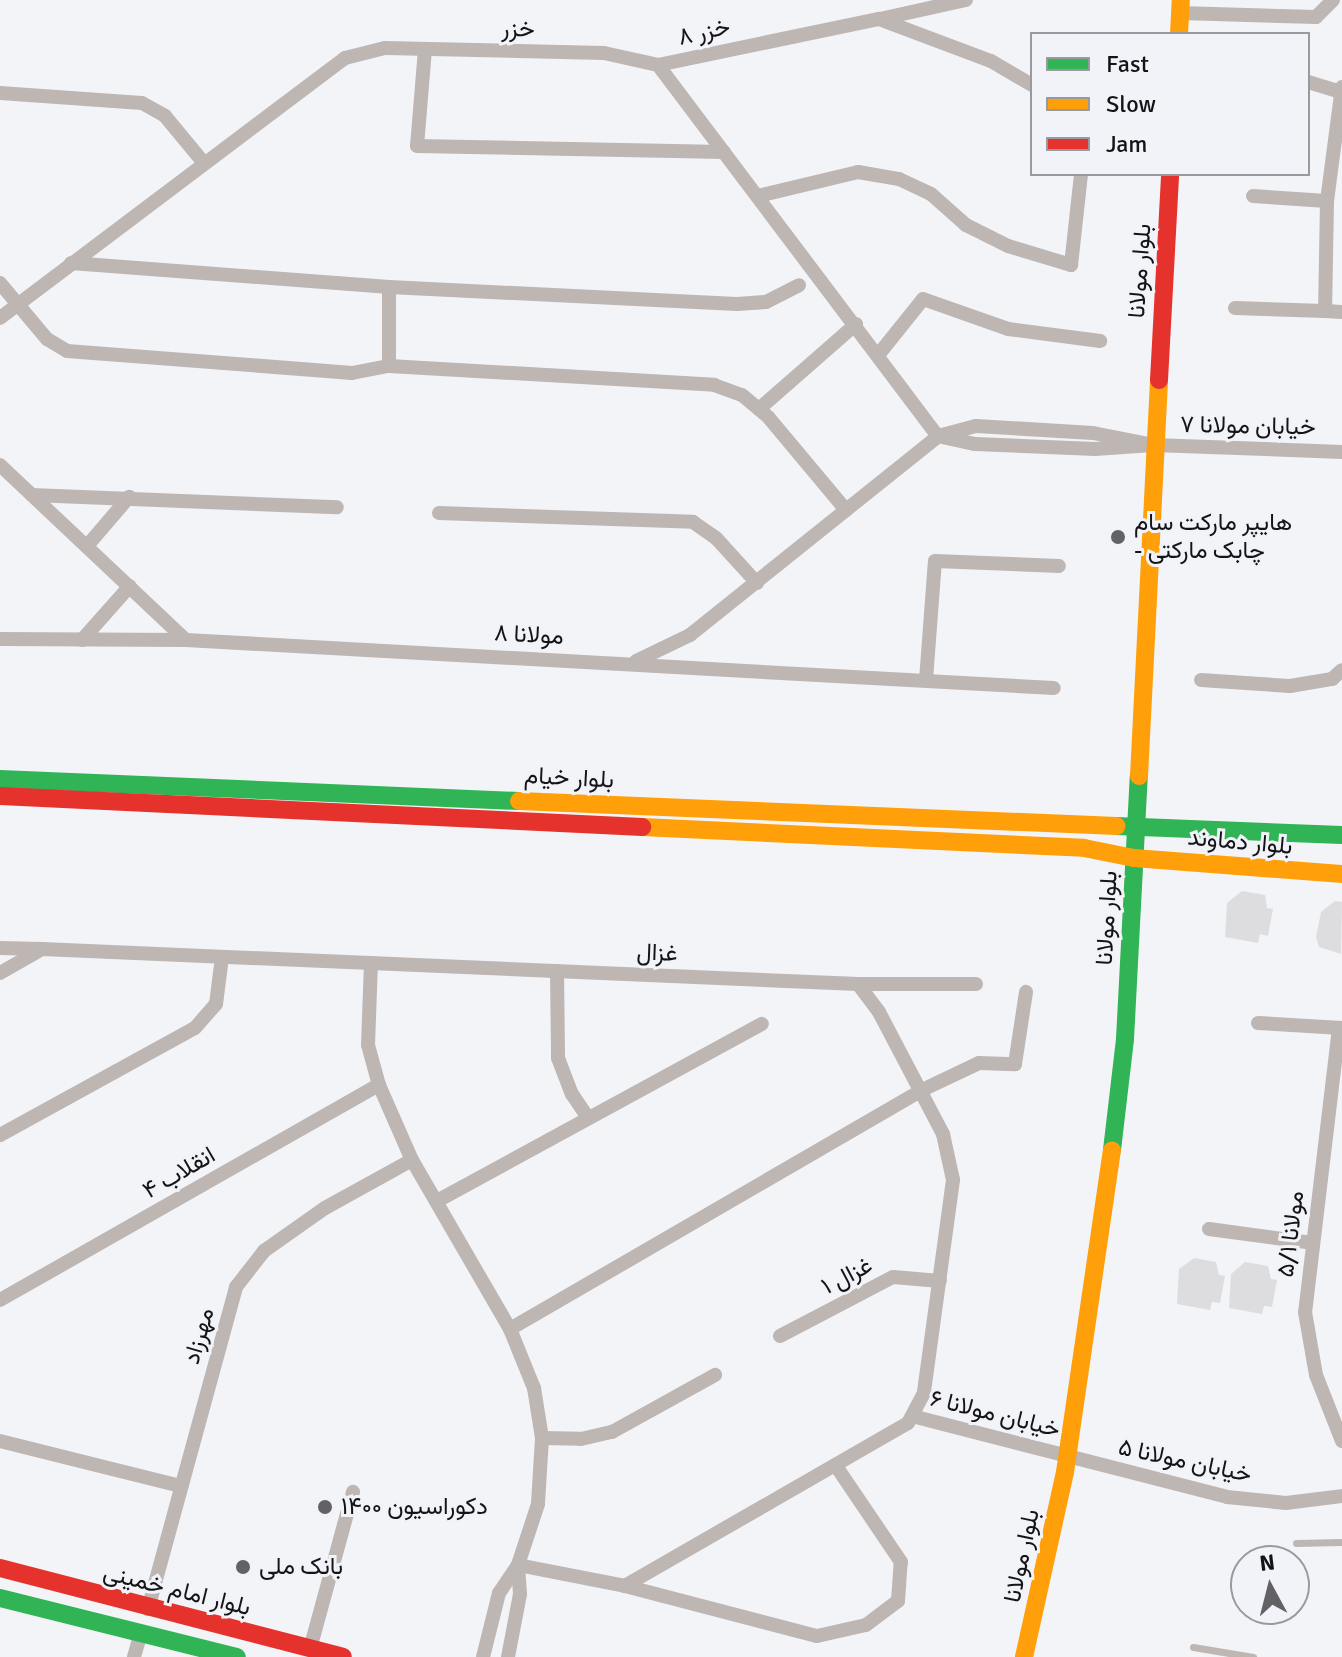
<!DOCTYPE html>
<meta charset="utf-8">
<style>
body{margin:0}
#map{position:relative;width:1342px;height:1657px;overflow:hidden;background:#f3f4f8;font-family:Signika,Vazirmatn,sans-serif}
div>[style]{position:absolute}
.building>*{inset:0;background:#dddde0}
.lane>*{height:7px;margin:-3.5px;padding:0 3.5px;transform-origin:3.5px;border-radius:3.5px;background:#bdb6b3}
.street>*{height:14px;margin:-7px;padding:0 7px;transform-origin:7px;border-radius:7px;background:#bdb6b3}
.fast>*{height:18px;margin:-9px;padding:0 9px;transform-origin:9px;border-radius:9px;background:#30b455}
.slow>*{height:18px;margin:-9px;padding:0 9px;transform-origin:9px;border-radius:9px;background:#ff9f0a}
.jam>*{height:18px;margin:-9px;padding:0 9px;transform-origin:9px;border-radius:9px;background:#e5322d}
.dots>*{width:22px;height:22px;translate:-50% -50%;box-sizing:border-box;border:4px solid #f2f3f9;border-radius:50%}
span{translate:-50% -50%;white-space:nowrap;text-align:center;line-height:1.15;-webkit-text-stroke:6px #f2f3f9;paint-order:stroke}
.street-label{font-size:24px;color:#141416}
.poi-label{font-size:24px;color:#141416}
.left{translate:0 -50%;text-align:left}
.legend{position:absolute;left:1030px;top:32px;width:280px;height:144px;box-sizing:border-box;background:#f2f3f9;border:2px solid #999a9e;margin:0;padding:10px 14px;list-style:none;font-size:24px;color:#141416}
.legend li{display:flex;align-items:center;gap:16px;height:40px}
.legend b{width:40px;border:2px solid #999a9e}
.north{position:absolute;left:1230px;top:1545px;width:80px;height:80px;box-sizing:border-box;background:#f2f3f9;border:2px solid #999a9e;border-radius:50%;rotate:353deg;font-size:22px;font-weight:700;line-height:32px;text-align:center;color:#141416}
.north::after{content:'';display:block;margin:auto;width:28px;height:36px;background:#626265;clip-path:polygon(50% 0,100% 100%,50% 72%,0 100%)}
</style>
<div id="map">
<div class="building">
<div style="clip-path:polygon(1242px 891px,1265px 895px,1267px 908px,1273px 909px,1268px 936px,1260px 934px,1258px 943px,1225px 937px,1227px 903px)"></div>
<div style="clip-path:polygon(1335px 901px,1342px 902px,1341px 954px,1319px 947px,1316px 937px,1321px 912px)"></div>
<div style="clip-path:polygon(1194px 1258px,1216px 1262px,1219px 1275px,1225px 1276px,1220px 1303px,1212px 1302px,1210px 1310px,1177px 1304px,1179px 1269px)"></div>
<div style="clip-path:polygon(1245px 1262px,1268px 1266px,1271px 1279px,1277px 1280px,1272px 1307px,1264px 1306px,1262px 1314px,1229px 1308px,1231px 1274px)"></div>
</div>
<div class="lane">
<div style="left:1296px;top:1543px;width:46px;rotate:-1.2deg"></div>
<div style="left:1193px;top:1647px;width:61px;rotate:9.5deg"></div>
</div>
<div class="street">
<div style="left:1180px;top:13px;width:136px;rotate:1.7deg"></div>
<div style="left:1316px;top:17px;width:24px;rotate:-45deg"></div>
<div style="left:880px;top:19px;width:88px;rotate:-12.5deg"></div>
<div style="left:425px;top:49px;width:97px;rotate:94.7deg"></div>
<div style="left:417px;top:146px;width:307px;rotate:1.1deg"></div>
<div style="left:658px;top:65px;width:226px;rotate:-11.8deg"></div>
<div style="left:879px;top:19px;width:120px;rotate:20.6deg"></div>
<div style="left:991px;top:61px;width:48px;rotate:30.3deg"></div>
<div style="left:1308px;top:82px;width:31px;rotate:17deg"></div>
<div style="left:1342px;top:87px;width:115px;rotate:97.5deg"></div>
<div style="left:1327px;top:201px;width:110px;rotate:91deg"></div>
<div style="left:1325px;top:311px;width:17px;rotate:3deg"></div>
<div style="left:0;top:93px;width:142px;rotate:4deg"></div>
<div style="left:142px;top:103px;width:26px;rotate:29deg"></div>
<div style="left:165px;top:116px;width:60px;rotate:50.4deg"></div>
<div style="left:758px;top:196px;width:103px;rotate:-13.5deg"></div>
<div style="left:858px;top:172px;width:42px;rotate:9.7deg"></div>
<div style="left:899px;top:179px;width:35px;rotate:25deg"></div>
<div style="left:931px;top:194px;width:47px;rotate:41.5deg"></div>
<div style="left:966px;top:225px;width:47px;rotate:26.6deg"></div>
<div style="left:1008px;top:246px;width:66px;rotate:16.8deg"></div>
<div style="left:1071px;top:265px;width:92px;rotate:-83.7deg"></div>
<div style="left:1253px;top:196px;width:74px;rotate:3.9deg"></div>
<div style="left:71px;top:263px;width:319px;rotate:4.3deg"></div>
<div style="left:389px;top:287px;width:79px;rotate:90deg"></div>
<div style="left:0;top:283px;width:73px;rotate:50deg"></div>
<div style="left:47px;top:339px;width:23px;rotate:31deg"></div>
<div style="left:67px;top:351px;width:286px;rotate:4.4deg"></div>
<div style="left:352px;top:373px;width:38px;rotate:-11deg"></div>
<div style="left:389px;top:366px;width:326px;rotate:3.3deg"></div>
<div style="left:714px;top:385px;width:30px;rotate:20deg"></div>
<div style="left:742px;top:395px;width:35px;rotate:40deg"></div>
<div style="left:769px;top:418px;width:120px;rotate:50.1deg"></div>
<div style="left:389px;top:287px;width:348px;rotate:2.8deg"></div>
<div style="left:737px;top:304px;width:29px;rotate:-4deg"></div>
<div style="left:766px;top:302px;width:37px;rotate:-27deg"></div>
<div style="left:1235px;top:308px;width:90px;rotate:1.9deg"></div>
<div style="left:0;top:318px;width:432px;rotate:-37deg"></div>
<div style="left:345px;top:58px;width:41px;rotate:-14deg"></div>
<div style="left:385px;top:48px;width:219px;rotate:1.3deg"></div>
<div style="left:604px;top:53px;width:55px;rotate:12.5deg"></div>
<div style="left:658px;top:65px;width:465px;rotate:53deg"></div>
<div style="left:879px;top:354px;width:70px;rotate:-51.3deg"></div>
<div style="left:923px;top:299px;width:90px;rotate:19.4deg"></div>
<div style="left:1008px;top:329px;width:93px;rotate:7.4deg"></div>
<div style="left:759px;top:409px;width:129px;rotate:-41.2deg"></div>
<div style="left:942px;top:437px;width:34px;rotate:12deg"></div>
<div style="left:975px;top:444px;width:120px;rotate:2.4deg"></div>
<div style="left:1095px;top:449px;width:58px;rotate:-3.9deg"></div>
<div style="left:1153px;top:445px;width:189px;rotate:2.1deg"></div>
<div style="left:0;top:465px;width:255px;rotate:43.3deg"></div>
<div style="left:32px;top:495px;width:305px;rotate:2.3deg"></div>
<div style="left:439px;top:513px;width:254px;rotate:2deg"></div>
<div style="left:693px;top:522px;width:28px;rotate:35deg"></div>
<div style="left:716px;top:538px;width:61px;rotate:47.7deg"></div>
<div style="left:87px;top:546px;width:65px;rotate:-49.4deg"></div>
<div style="left:0;top:639px;width:186px;rotate:0.3deg"></div>
<div style="left:186px;top:640px;width:869px;rotate:3.17deg"></div>
<div style="left:82px;top:640px;width:72px;rotate:-48.4deg"></div>
<div style="left:636px;top:661px;width:60px;rotate:-25.7deg"></div>
<div style="left:690px;top:635px;width:318px;rotate:-38.7deg"></div>
<div style="left:938px;top:436px;width:39px;rotate:-15deg"></div>
<div style="left:976px;top:426px;width:117px;rotate:3.4deg"></div>
<div style="left:1093px;top:433px;width:61px;rotate:11.3deg"></div>
<div style="left:926px;top:680px;width:119px;rotate:-85.7deg"></div>
<div style="left:935px;top:561px;width:124px;rotate:2.3deg"></div>
<div style="left:1201px;top:680px;width:89px;rotate:3.9deg"></div>
<div style="left:1290px;top:686px;width:43px;rotate:-9.5deg"></div>
<div style="left:1332px;top:679px;width:13px;rotate:-42deg"></div>
<div style="left:0;top:948px;width:42px;rotate:1.4deg"></div>
<div style="left:371px;top:963px;width:82px;rotate:92.1deg"></div>
<div style="left:368px;top:1045px;width:41px;rotate:74.6deg"></div>
<div style="left:379px;top:1085px;width:82px;rotate:66.3deg"></div>
<div style="left:412px;top:1160px;width:195px;rotate:59.9deg"></div>
<div style="left:510px;top:1329px;width:64px;rotate:67.9deg"></div>
<div style="left:534px;top:1388px;width:51px;rotate:80.9deg"></div>
<div style="left:542px;top:1438px;width:66px;rotate:93.5deg"></div>
<div style="left:538px;top:1504px;width:64px;rotate:108.2deg"></div>
<div style="left:518px;top:1565px;width:34px;rotate:124deg"></div>
<div style="left:499px;top:1593px;width:66px;rotate:104deg"></div>
<div style="left:557px;top:971px;width:87px;rotate:89.3deg"></div>
<div style="left:558px;top:1058px;width:39px;rotate:69deg"></div>
<div style="left:572px;top:1094px;width:29px;rotate:56deg"></div>
<div style="left:0;top:973px;width:48px;rotate:-29.7deg"></div>
<div style="left:42px;top:949px;width:817px;rotate:2.46deg"></div>
<div style="left:858px;top:984px;width:35px;rotate:53deg"></div>
<div style="left:879px;top:1012px;width:138px;rotate:62.3deg"></div>
<div style="left:943px;top:1134px;width:47px;rotate:77.7deg"></div>
<div style="left:953px;top:1180px;width:215px;rotate:97.8deg"></div>
<div style="left:924px;top:1393px;width:34px;rotate:118deg"></div>
<div style="left:908px;top:1423px;width:327px;rotate:150.1deg"></div>
<div style="left:858px;top:984px;width:118px"></div>
<div style="left:1258px;top:1023px;width:84px;rotate:3.4deg"></div>
<div style="left:1339px;top:1028px;width:286px;rotate:96.8deg"></div>
<div style="left:1305px;top:1312px;width:64px;rotate:80.1deg"></div>
<div style="left:1316px;top:1375px;width:71px;rotate:68.5deg"></div>
<div style="left:0;top:1135px;width:222px;rotate:-28.8deg"></div>
<div style="left:195px;top:1028px;width:32px;rotate:-49deg"></div>
<div style="left:216px;top:1004px;width:47px;rotate:-82.7deg"></div>
<div style="left:437px;top:1201px;width:370px;rotate:-28.6deg"></div>
<div style="left:1209px;top:1229px;width:104px;rotate:7.7deg"></div>
<div style="left:0;top:1300px;width:436px;rotate:-29.6deg"></div>
<div style="left:510px;top:1329px;width:474px;rotate:-30.1deg"></div>
<div style="left:920px;top:1091px;width:65px;rotate:-25.4deg"></div>
<div style="left:979px;top:1063px;width:36px;rotate:2deg"></div>
<div style="left:1015px;top:1064px;width:73px;rotate:-81.3deg"></div>
<div style="left:780px;top:1336px;width:127px;rotate:-27.6deg"></div>
<div style="left:893px;top:1277px;width:47px;rotate:4.9deg"></div>
<div style="left:912px;top:1416px;width:325px;rotate:14.4deg"></div>
<div style="left:1227px;top:1497px;width:59px;rotate:5.8deg"></div>
<div style="left:1286px;top:1503px;width:56px;rotate:-7.1deg"></div>
<div style="left:542px;top:1438px;width:39px;rotate:1deg"></div>
<div style="left:581px;top:1439px;width:32px;rotate:-13deg"></div>
<div style="left:612px;top:1432px;width:118px;rotate:-29deg"></div>
<div style="left:0;top:1441px;width:187px;rotate:14deg"></div>
<div style="left:518px;top:1565px;width:109px;rotate:11.1deg"></div>
<div style="left:625px;top:1586px;width:198px;rotate:14.6deg"></div>
<div style="left:817px;top:1636px;width:50px;rotate:-12.7deg"></div>
<div style="left:866px;top:1625px;width:40px;rotate:-37deg"></div>
<div style="left:898px;top:1601px;width:39px;rotate:-86deg"></div>
<div style="left:901px;top:1562px;width:116px;rotate:-124.1deg"></div>
<div style="left:148px;top:1609px;width:334px;rotate:-74.7deg"></div>
<div style="left:236px;top:1287px;width:46px;rotate:-52.1deg"></div>
<div style="left:264px;top:1251px;width:75px;rotate:-35.2deg"></div>
<div style="left:325px;top:1208px;width:99px;rotate:-28.9deg"></div>
<div style="left:310px;top:1649px;width:163px;rotate:-74.7deg"></div>
<div style="left:134px;top:1657px;width:25px;rotate:-74deg"></div>
<div style="left:508px;top:1657px;width:64px;rotate:-79.2deg"></div>
<div style="left:520px;top:1594px;width:29px;rotate:-94deg"></div>
</div>
<div class="fast">
<div style="left:0;top:779px;width:519px;rotate:2.43deg"></div>
<div style="left:1116px;top:826px;width:226px;rotate:2.3deg"></div>
<div style="left:1112px;top:1150px;width:112px;rotate:-83.3deg"></div>
<div style="left:1125px;top:1039px;width:263px;rotate:-87deg"></div>
<div style="left:0;top:1598px;width:244px;rotate:14deg"></div>
</div>
<div class="slow">
<div style="left:1179px;top:34px;width:34px;rotate:-87deg"></div>
<div style="left:1139px;top:776px;width:397px;rotate:-87.1deg"></div>
<div style="left:519px;top:801px;width:598px;rotate:2.4deg"></div>
<div style="left:642px;top:827px;width:442px;rotate:2.7deg"></div>
<div style="left:1084px;top:848px;width:51px;rotate:11.3deg"></div>
<div style="left:1134px;top:858px;width:209px;rotate:4.4deg"></div>
<div style="left:1024px;top:1657px;width:189px;rotate:-77.5deg"></div>
<div style="left:1065px;top:1472px;width:325px;rotate:-81.7deg"></div>
</div>
<div class="jam">
<div style="left:1159px;top:380px;width:206px;rotate:-86.9deg"></div>
<div style="left:0;top:796px;width:643px;rotate:2.76deg"></div>
<div style="left:0;top:1568px;width:354px;rotate:14.5deg"></div>
</div>
<div class="dots">
<div style="left:1118px;top:537px;background:#626265"></div>
<div style="left:325px;top:1507px;background:#626265"></div>
<div style="left:243px;top:1567px;background:#626265"></div>
</div>
<div class="street-label">
<span style="left:518px;top:29px;rotate:1deg">خزر</span>
<span style="left:704px;top:32px;rotate:-13deg">خزر ۸</span>
<span style="left:1140px;top:271px;rotate:-86deg">بلوار مولانا</span>
<span style="left:1248px;top:426px;rotate:1deg">خیابان مولانا ۷</span>
<span style="left:529px;top:635px;rotate:3deg">مولانا ۸</span>
<span style="left:569px;top:778px;rotate:3deg">بلوار خیام</span>
<span style="left:1240px;top:842px;rotate:5deg">بلوار دماوند</span>
<span style="left:1107px;top:918px;rotate:-87deg">بلوار مولانا</span>
<span style="left:657px;top:953px;rotate:2deg">غزال</span>
<span style="left:179px;top:1173px;rotate:-30deg">انقلاب ۴</span>
<span style="left:1291px;top:1234px;rotate:-83deg">مولانا ۵/۱</span>
<span style="left:847px;top:1276px;rotate:-28deg">غزال ۱</span>
<span style="left:199px;top:1336px;rotate:-74deg">مهرزاد</span>
<span style="left:995px;top:1414px;rotate:14deg">خیابان مولانا ۶</span>
<span style="left:1185px;top:1461px;rotate:12deg">خیابان مولانا ۵</span>
<span style="left:1022px;top:1556px;rotate:-78deg">بلوار مولانا</span>
<span style="left:177px;top:1590px;rotate:14deg">بلوار امام خمینی</span>
</div>
<div class="poi-label">
<span class="left" style="left:1134px;top:537px">هایپر مارکت سام<br>- چابک مارکتی</span>
<span class="left" style="left:341px;top:1507px">دکوراسیون ۱۴۰۰</span>
<span class="left" style="left:259px;top:1567px">بانک ملی</span>
</div>
<ul class="legend">
<li><b style="height:10px;background:#30b455"></b>Fast</li>
<li><b style="height:10px;background:#ff9f0a"></b>Slow</li>
<li><b style="height:10px;background:#e5322d"></b>Jam</li>
</ul>
<div class="north">N</div>
</div>
